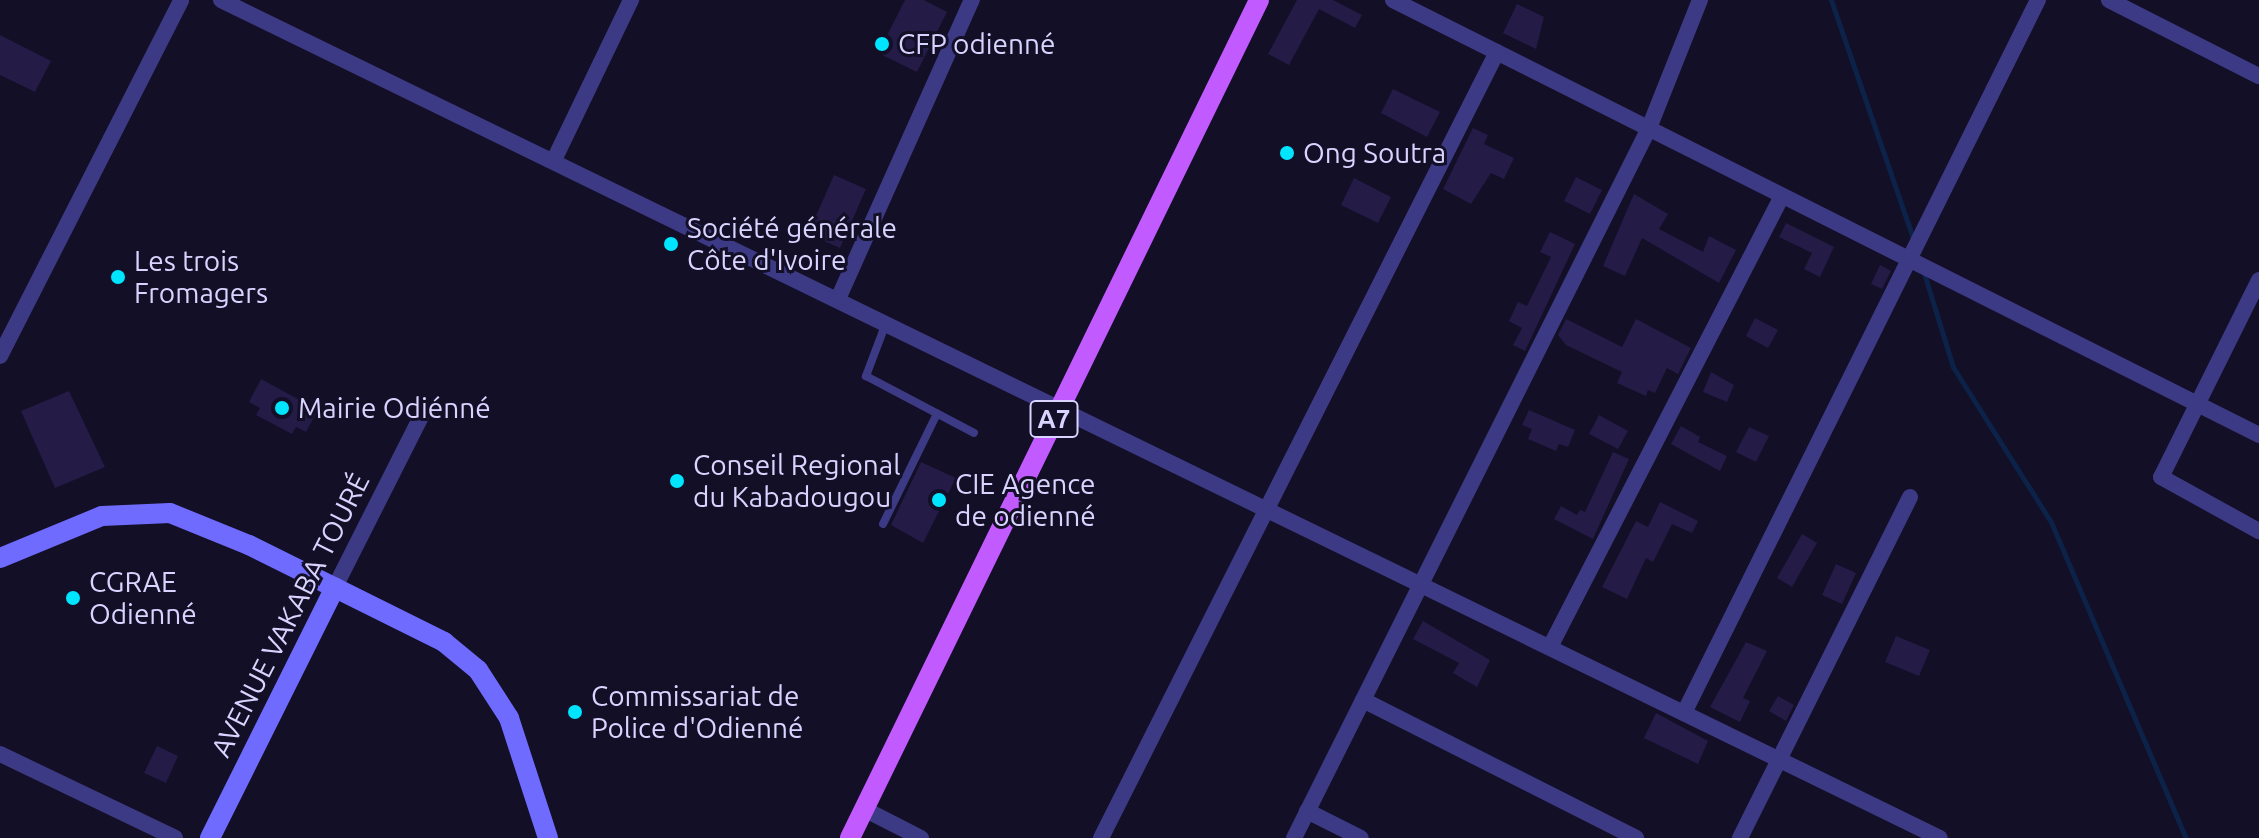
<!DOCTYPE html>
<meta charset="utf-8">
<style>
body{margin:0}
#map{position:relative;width:2259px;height:838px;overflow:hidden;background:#130f26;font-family:Ubuntu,sans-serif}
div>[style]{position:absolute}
.stream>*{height:5px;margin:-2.5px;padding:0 2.5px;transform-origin:2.5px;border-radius:2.5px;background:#0c2248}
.building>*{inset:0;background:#241b47}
.lane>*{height:8px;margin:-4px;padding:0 4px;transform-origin:4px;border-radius:4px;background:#3d3a85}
.street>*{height:16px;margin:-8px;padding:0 8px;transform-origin:8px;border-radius:8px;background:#3d3a85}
.secondary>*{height:20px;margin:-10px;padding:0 10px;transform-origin:10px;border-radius:10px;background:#6f6bff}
.primary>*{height:20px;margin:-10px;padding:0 10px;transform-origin:10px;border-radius:10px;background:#c25bff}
.dots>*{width:22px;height:22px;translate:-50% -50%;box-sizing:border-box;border:4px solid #130f26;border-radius:50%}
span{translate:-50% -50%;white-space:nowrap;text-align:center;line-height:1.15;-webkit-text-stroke:6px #130f26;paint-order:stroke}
.shield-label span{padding:2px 6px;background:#130f26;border:2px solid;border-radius:6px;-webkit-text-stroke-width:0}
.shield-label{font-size:26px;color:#d9d4ff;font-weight:700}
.poi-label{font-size:28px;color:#d9d4ff}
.left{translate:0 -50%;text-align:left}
.street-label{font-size:28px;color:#d9d4ff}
</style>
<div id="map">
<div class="stream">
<div style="left:1831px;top:0;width:255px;rotate:71deg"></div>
<div style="left:1923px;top:270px;width:102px;rotate:72.8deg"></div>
<div style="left:1953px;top:367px;width:183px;rotate:57.7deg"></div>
<div style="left:2051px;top:522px;width:344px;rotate:66.9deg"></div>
</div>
<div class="building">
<div style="clip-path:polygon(905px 0,924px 0,947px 12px,917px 72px,878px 53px)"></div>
<div style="clip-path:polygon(1297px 0,1333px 0,1362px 15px,1355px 28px,1319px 9px,1289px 65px,1268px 54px)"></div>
<div style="clip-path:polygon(1517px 4px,1544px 17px,1536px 49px,1503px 33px)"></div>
<div style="clip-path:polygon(0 35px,51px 61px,35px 92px,0 75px)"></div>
<div style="clip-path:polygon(1393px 89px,1440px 112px,1427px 137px,1381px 113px)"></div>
<div style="clip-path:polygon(1473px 128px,1488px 135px,1484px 144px,1514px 158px,1504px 179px,1491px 173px,1471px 204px,1443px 189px)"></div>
<div style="clip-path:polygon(834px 175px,866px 189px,840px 248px,808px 234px)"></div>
<div style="clip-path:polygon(1576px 177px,1602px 190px,1590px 214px,1564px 201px)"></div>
<div style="clip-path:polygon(1354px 178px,1391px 197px,1378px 223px,1341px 205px)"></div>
<div style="clip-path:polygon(1634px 194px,1668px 214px,1659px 229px,1703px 252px,1709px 236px,1736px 250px,1719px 283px,1642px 238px,1625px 276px,1603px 266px)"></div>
<div style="clip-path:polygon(1786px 223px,1834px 247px,1820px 277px,1804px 269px,1812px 253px,1779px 237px)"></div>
<div style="clip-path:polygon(1550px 232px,1575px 244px,1525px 351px,1513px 345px,1522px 328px,1509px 321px,1518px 302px,1527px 306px,1551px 257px,1540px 252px)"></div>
<div style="clip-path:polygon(1880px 265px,1891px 271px,1882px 289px,1871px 284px)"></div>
<div style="clip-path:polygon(1755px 318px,1778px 330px,1768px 348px,1746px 336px)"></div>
<div style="clip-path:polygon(1566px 319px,1622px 347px,1636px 319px,1691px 348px,1678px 374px,1667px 368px,1655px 393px,1648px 390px,1646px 396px,1617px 383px,1622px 372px,1566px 345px,1558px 335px)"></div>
<div style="clip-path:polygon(1711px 372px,1734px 385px,1727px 402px,1703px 392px)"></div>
<div style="clip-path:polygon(261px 379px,318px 410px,306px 432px,296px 427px,292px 434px,256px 415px,260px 408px,249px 402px)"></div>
<div style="clip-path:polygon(69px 391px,105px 467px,55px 488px,21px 411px)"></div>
<div style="clip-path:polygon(1529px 410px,1575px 430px,1568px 447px,1559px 444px,1556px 451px,1528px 439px,1532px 429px,1522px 425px)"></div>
<div style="clip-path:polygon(1599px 415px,1628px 431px,1618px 449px,1589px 434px)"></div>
<div style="clip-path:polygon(1681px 426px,1700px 437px,1698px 442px,1727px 456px,1720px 471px,1671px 444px)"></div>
<div style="clip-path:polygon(1749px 427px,1769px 436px,1756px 462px,1736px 452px)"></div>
<div style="clip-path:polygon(1613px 452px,1629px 459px,1593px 539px,1554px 519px,1561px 506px,1577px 515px,1580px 510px,1585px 512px)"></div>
<div style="clip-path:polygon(921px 462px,956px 478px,923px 543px,891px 525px)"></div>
<div style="clip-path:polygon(1660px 502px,1698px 521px,1692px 533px,1672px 524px,1653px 562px,1646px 558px,1627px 599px,1602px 587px,1636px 521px,1648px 527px)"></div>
<div style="clip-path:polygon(1802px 534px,1817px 543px,1792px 587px,1777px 578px)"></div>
<div style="clip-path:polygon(1836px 564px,1856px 573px,1842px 604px,1822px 595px)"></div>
<div style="clip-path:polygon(1423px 621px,1490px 660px,1477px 687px,1453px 673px,1459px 663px,1413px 639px)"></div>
<div style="clip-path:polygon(1896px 636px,1930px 650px,1919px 676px,1885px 662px)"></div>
<div style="clip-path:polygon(1746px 642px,1767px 651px,1743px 698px,1750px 701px,1740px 722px,1710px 707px)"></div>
<div style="clip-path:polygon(1778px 696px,1794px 705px,1786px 721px,1769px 711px)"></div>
<div style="clip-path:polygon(1656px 713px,1708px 741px,1698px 764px,1644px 738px)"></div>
<div style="clip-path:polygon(157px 746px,178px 756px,166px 783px,144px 773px)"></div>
</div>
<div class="lane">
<div style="left:886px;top:323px;width:57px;rotate:110.7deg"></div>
<div style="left:866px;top:376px;width:122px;rotate:27.8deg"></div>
<div style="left:883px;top:524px;width:123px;rotate:-63.9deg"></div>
</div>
<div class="street">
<div style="left:221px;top:0;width:1912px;rotate:25.99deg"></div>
<div style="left:1393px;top:0;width:969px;rotate:26.67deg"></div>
<div style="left:2109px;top:0;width:168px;rotate:26.9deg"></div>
<div style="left:554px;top:160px;width:178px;rotate:-64.3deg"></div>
<div style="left:2259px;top:280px;width:220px;rotate:116.4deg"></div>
<div style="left:2161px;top:477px;width:112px;rotate:28.9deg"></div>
<div style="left:838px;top:299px;width:328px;rotate:-65.9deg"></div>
<div style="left:0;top:356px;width:399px;rotate:-63deg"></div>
<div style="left:335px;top:587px;width:191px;rotate:-63.2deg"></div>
<div style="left:1550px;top:647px;width:507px;rotate:-62.78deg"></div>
<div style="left:1363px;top:700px;width:306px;rotate:26.8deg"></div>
<div style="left:1684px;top:713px;width:796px;rotate:-63.6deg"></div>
<div style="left:0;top:754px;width:194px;rotate:25.6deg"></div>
<div style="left:864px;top:809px;width:64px;rotate:27deg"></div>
<div style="left:1307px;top:811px;width:60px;rotate:26.6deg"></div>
<div style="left:1101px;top:838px;width:880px;rotate:-63.26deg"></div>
<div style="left:1294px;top:838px;width:794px;rotate:-63.43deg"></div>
<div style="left:1649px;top:128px;width:138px;rotate:-68.3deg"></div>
<div style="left:1740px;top:838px;width:381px;rotate:-63.5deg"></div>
</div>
<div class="secondary">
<div style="left:0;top:558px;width:110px;rotate:-22.4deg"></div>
<div style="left:102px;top:516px;width:68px;rotate:-2.5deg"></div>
<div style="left:170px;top:513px;width:85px;rotate:22.1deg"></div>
<div style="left:249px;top:545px;width:218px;rotate:26.4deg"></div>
<div style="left:444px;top:642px;width:44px;rotate:39.5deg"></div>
<div style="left:478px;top:670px;width:57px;rotate:57.1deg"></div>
<div style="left:509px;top:718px;width:126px;rotate:72deg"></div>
<div style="left:210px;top:838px;width:280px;rotate:-63.5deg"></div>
</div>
<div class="primary">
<div style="left:850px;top:838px;width:932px;rotate:-63.98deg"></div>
</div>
<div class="dots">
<div style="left:882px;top:44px;background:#00e5ff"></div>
<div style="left:1287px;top:153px;background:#00e5ff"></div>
<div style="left:671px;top:244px;background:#00e5ff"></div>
<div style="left:118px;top:277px;background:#00e5ff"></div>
<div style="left:282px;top:408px;background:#00e5ff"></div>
<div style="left:677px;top:481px;background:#00e5ff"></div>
<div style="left:939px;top:500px;background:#00e5ff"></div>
<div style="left:73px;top:598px;background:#00e5ff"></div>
<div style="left:575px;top:712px;background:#00e5ff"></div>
</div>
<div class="shield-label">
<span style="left:1054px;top:419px">A7</span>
</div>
<div class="poi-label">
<span class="left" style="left:898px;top:44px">CFP odienné</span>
<span class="left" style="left:1303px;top:153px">Ong Soutra</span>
<span class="left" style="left:687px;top:244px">Société générale<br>Côte d'Ivoire</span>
<span class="left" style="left:134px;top:277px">Les trois<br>Fromagers</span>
<span class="left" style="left:298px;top:408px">Mairie Odiénné</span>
<span class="left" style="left:693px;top:481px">Conseil Regional<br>du Kabadougou</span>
<span class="left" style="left:955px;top:500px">CIE Agence<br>de odienné</span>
<span class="left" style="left:89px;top:598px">CGRAE<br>Odienné</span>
<span class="left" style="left:591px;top:712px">Commissariat de<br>Police d'Odienné</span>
</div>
<div class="street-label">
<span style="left:290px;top:615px;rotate:-63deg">AVENUE VAKABA TOURÉ</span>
</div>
</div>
